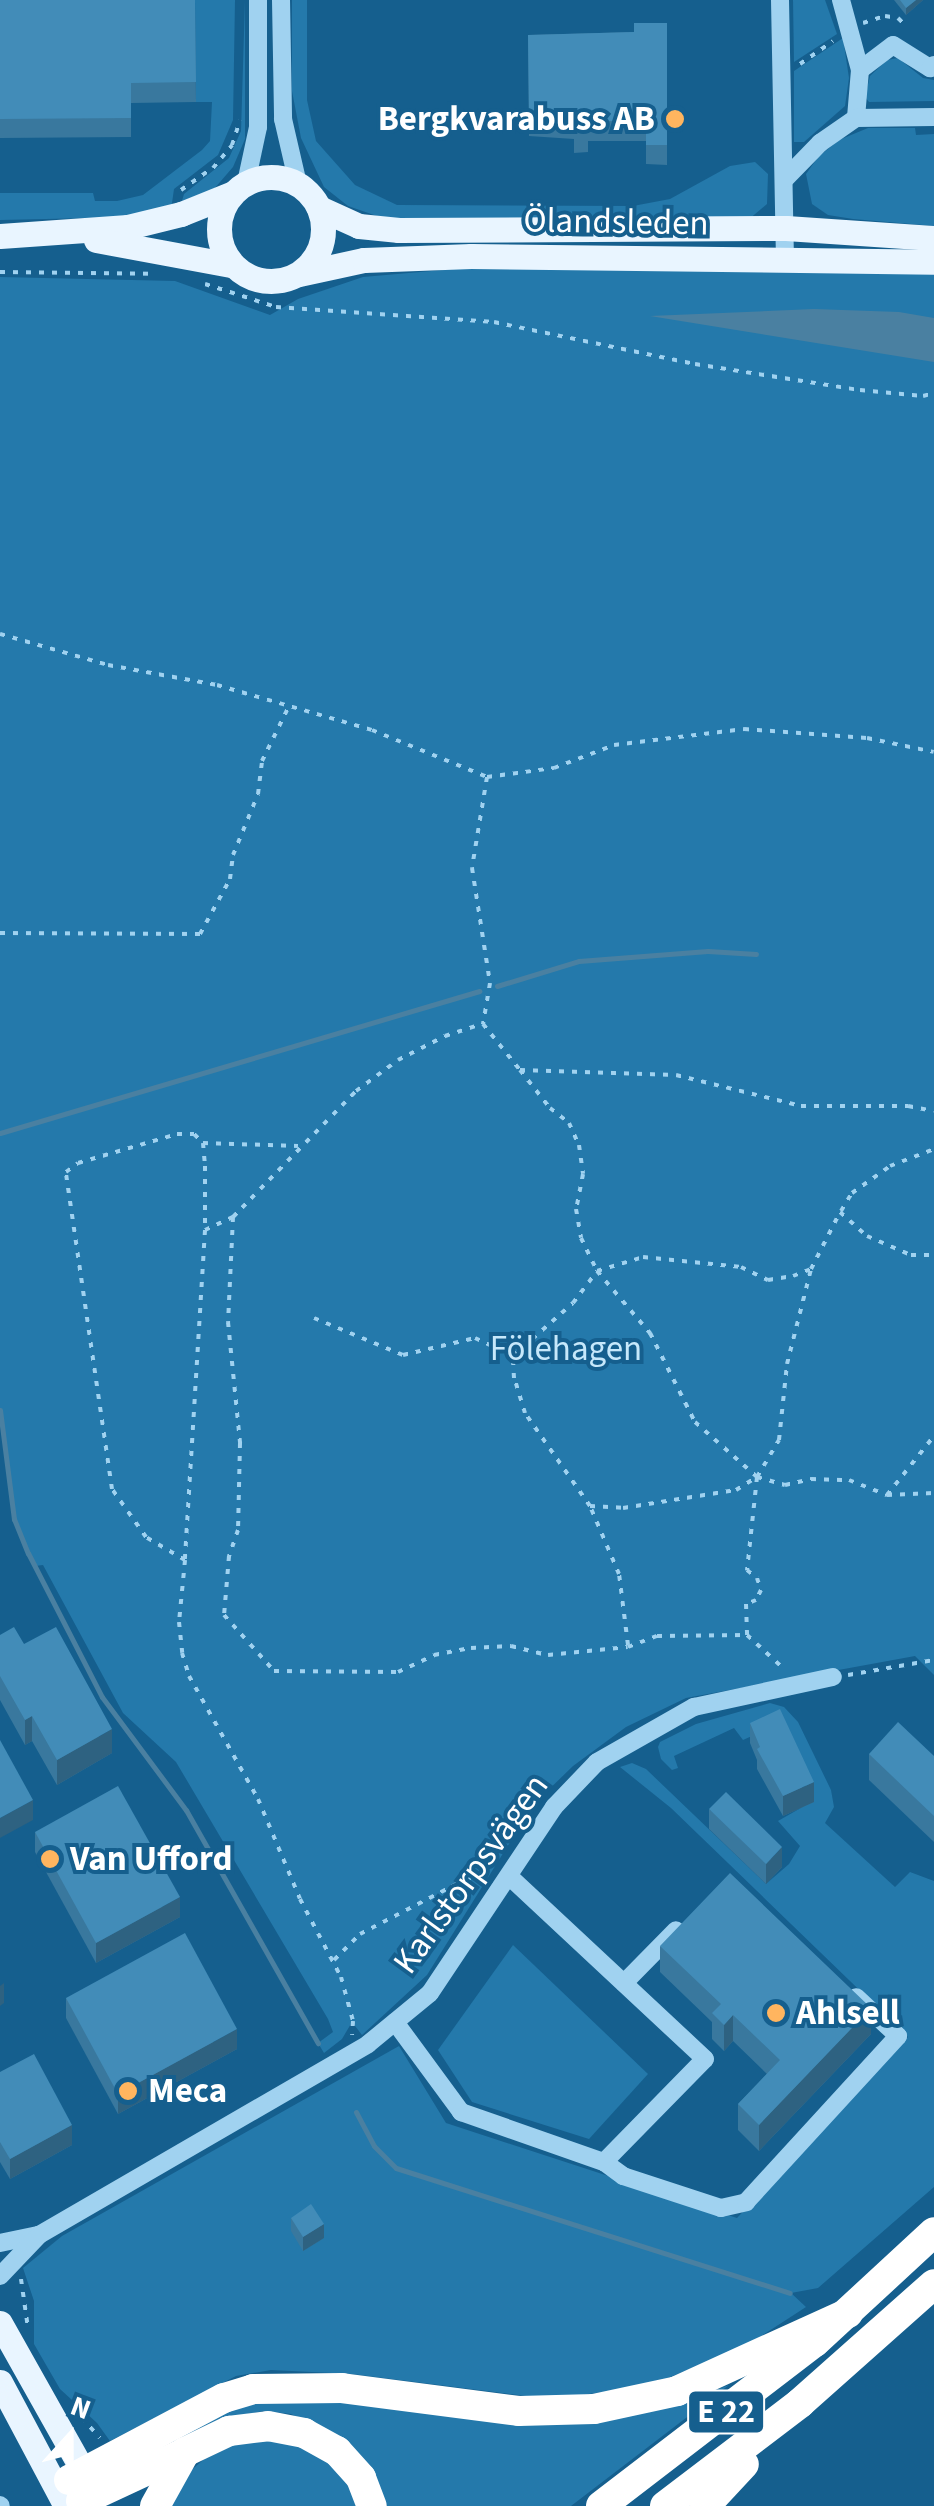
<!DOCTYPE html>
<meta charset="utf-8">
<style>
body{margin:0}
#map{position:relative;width:934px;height:2506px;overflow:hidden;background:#155f8e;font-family:"Source Sans 3",sans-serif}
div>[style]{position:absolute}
.green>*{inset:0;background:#2479ab}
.water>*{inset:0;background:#4a80a1}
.stream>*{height:5px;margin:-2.5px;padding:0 2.5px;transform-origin:2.5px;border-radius:2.5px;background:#4a80a1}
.path>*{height:4px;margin-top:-2px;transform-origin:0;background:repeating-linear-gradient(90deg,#a0d2f0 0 5px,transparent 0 13px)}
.minor>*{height:18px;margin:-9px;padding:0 9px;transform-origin:9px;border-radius:9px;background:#a0d2f0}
.major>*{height:25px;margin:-12.5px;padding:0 12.5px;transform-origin:12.5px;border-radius:12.5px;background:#e9f5ff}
.major>.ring{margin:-12.5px;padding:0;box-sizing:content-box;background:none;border:25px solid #e9f5ff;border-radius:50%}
.highway>*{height:30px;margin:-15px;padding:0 15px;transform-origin:15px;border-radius:15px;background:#fff}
.wall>*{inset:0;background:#39789e}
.shaded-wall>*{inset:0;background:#2e6281}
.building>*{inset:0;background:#428cb8}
.dots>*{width:28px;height:28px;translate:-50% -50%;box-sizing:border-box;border:5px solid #155f8e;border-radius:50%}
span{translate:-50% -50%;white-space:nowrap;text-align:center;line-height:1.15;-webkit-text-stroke:8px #155f8e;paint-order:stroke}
.shield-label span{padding:2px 8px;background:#155f8e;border:2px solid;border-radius:8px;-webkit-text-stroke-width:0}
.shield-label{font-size:32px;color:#fff;font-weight:700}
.poi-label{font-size:35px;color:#fff;font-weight:700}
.right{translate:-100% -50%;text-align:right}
.left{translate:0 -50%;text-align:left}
.street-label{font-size:35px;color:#fff}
.park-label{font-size:35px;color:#c6e8fb}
.north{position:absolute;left:20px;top:2386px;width:100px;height:100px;-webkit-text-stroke:8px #155f8e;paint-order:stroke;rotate:21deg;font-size:28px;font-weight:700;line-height:40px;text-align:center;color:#fff}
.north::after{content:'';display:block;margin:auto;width:35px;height:45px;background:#fff;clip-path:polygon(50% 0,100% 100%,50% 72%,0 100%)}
</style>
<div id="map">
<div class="green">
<div style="clip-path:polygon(195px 0,235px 0,233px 120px,218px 155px,174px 189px,171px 210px,137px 217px,0 220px,0 193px,93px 193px,95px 201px,117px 201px,143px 195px,202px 150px,210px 141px,212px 102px,196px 102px)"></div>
<div style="clip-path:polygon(245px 0,245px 139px,233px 167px,214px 189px,182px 201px,184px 194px,229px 158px,241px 131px)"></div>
<div style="clip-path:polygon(292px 0,307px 0,307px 100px,316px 141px,355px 185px,397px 205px,633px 206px,670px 199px,730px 166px,755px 162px,768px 174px,767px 204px,748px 220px,408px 220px,377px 216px,348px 206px,324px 187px,301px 138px,292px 91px)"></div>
<div style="clip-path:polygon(793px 0,825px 0,837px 34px,794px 62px)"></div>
<div style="clip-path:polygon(843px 38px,849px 78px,845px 106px,804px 142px,794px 142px,794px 71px)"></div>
<div style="clip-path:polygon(898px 58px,923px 78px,934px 80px,934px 101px,869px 102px,865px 97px,870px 76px,887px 60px)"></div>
<div style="clip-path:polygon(868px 128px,915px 128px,916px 135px,934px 134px,934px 226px,853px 219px,828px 215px,812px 204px,806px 174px,818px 157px,839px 140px)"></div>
<div style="clip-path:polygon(466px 268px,934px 274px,934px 1675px,915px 1656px,686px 1698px,626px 1727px,573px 1766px,534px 1804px,427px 1975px,362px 2035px,352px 2022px,342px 2039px,324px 2053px,318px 2043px,333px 2032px,328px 2019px,176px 1762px,123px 1713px,43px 1565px,35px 1566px,14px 1519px,0 1410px,0 277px,175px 281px,270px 315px,298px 299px,363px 277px)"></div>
<div style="clip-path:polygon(770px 1703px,784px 1707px,798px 1722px,831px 1790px,834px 1807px,825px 1823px,895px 1887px,910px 1872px,934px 1881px,934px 2187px,818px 2288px,791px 2293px,806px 2307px,749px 2344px,649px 2386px,550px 2399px,352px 2374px,271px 2370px,236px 2376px,110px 2441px,97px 2423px,60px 2389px,34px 2344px,34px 2301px,23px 2268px,62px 2236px,399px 2046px,446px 2123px,737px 2218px,908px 2037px,671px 1808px,620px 1767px,632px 1763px,646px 1769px,766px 1884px,789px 1864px,800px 1846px,778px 1821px,813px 1801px,778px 1724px,743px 1740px,734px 1728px,674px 1756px,678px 1768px,672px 1770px,661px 1759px,658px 1747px,660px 1742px,696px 1724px)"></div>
<div style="clip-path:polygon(513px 1945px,648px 2074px,589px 2139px,472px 2102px,438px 2050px)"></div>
<div style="clip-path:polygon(729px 2385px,571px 2506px,387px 2506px,376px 2477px,343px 2438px,291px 2414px,264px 2411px,235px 2416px,125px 2472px,225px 2409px,285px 2397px,581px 2423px,674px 2406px)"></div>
<div style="clip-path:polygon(281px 2440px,317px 2453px,344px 2477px,358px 2506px,168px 2506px,187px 2474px,203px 2460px,240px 2442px)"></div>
</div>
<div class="water">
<div style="clip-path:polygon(814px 309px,899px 312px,934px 318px,934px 362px,650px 316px)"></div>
</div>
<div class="stream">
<div style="left:497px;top:986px;width:86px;rotate:-17deg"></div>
<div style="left:579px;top:961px;width:129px;rotate:-4.4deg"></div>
<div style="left:708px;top:951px;width:48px;rotate:3.6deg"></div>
<div style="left:0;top:1133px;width:500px;rotate:-16.5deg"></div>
<div style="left:0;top:1410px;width:110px;rotate:82.7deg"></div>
<div style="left:14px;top:1519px;width:37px;rotate:68deg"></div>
<div style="left:28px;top:1553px;width:162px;rotate:62.8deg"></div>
<div style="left:102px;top:1697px;width:141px;rotate:53.4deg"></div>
<div style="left:186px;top:1810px;width:268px;rotate:60.5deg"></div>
<div style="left:356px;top:2112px;width:38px;rotate:62deg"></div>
<div style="left:374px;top:2146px;width:31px;rotate:45deg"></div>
<div style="left:396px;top:2168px;width:413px;rotate:17.6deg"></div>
</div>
<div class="path">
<div style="left:863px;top:23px;width:23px;rotate:-18deg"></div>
<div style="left:885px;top:16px;width:13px;rotate:9deg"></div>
<div style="left:898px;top:18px;width:10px;rotate:45deg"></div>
<div style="left:800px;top:64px;width:40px;rotate:-34.9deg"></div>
<div style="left:181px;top:190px;width:39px;rotate:-35deg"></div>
<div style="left:213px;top:168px;width:30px;rotate:-50deg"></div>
<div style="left:232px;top:145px;width:26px;rotate:-72deg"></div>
<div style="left:0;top:272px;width:153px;rotate:0.7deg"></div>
<div style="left:205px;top:284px;width:75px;rotate:17.9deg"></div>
<div style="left:276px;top:307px;width:219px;rotate:3.9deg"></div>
<div style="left:494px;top:322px;width:205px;rotate:11.8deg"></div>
<div style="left:695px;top:364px;width:167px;rotate:9deg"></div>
<div style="left:860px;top:390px;width:63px;rotate:5.4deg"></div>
<div style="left:923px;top:396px;width:11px;rotate:-15deg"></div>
<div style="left:0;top:634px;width:112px;rotate:16deg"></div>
<div style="left:108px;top:665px;width:111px;rotate:10.4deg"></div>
<div style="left:217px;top:685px;width:161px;rotate:16.2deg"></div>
<div style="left:372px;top:730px;width:124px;rotate:22.2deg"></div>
<div style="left:487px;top:777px;width:68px;rotate:-7.7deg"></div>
<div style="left:554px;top:768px;width:64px;rotate:-21deg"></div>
<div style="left:614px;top:745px;width:131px;rotate:-7deg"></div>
<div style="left:744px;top:729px;width:123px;rotate:4.2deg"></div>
<div style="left:867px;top:738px;width:68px;rotate:11.8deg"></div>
<div style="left:487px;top:777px;width:92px;rotate:99.4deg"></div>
<div style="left:472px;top:868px;width:116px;rotate:81.1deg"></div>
<div style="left:490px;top:983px;width:42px;rotate:99.7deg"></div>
<div style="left:483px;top:1024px;width:59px;rotate:51.2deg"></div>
<div style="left:520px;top:1070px;width:156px;rotate:1.8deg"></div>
<div style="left:676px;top:1075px;width:129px;rotate:13.9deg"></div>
<div style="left:801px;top:1106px;width:107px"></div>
<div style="left:908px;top:1106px;width:26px;rotate:11deg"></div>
<div style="left:0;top:933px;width:200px;rotate:0.3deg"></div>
<div style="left:200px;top:934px;width:63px;rotate:-61.4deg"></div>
<div style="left:230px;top:879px;width:24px;rotate:-83deg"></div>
<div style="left:233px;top:855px;width:66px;rotate:-67.7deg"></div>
<div style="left:258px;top:794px;width:33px;rotate:-83deg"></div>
<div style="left:262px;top:761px;width:59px;rotate:-63.9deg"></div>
<div style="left:520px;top:1070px;width:48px;rotate:51.7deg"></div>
<div style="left:550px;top:1108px;width:24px;rotate:38deg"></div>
<div style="left:569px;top:1123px;width:24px;rotate:66deg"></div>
<div style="left:579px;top:1145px;width:29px;rotate:82deg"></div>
<div style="left:583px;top:1174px;width:36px;rotate:101deg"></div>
<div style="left:576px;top:1209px;width:29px;rotate:80deg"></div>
<div style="left:581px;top:1238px;width:37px;rotate:64deg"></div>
<div style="left:597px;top:1271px;width:82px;rotate:49.5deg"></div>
<div style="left:650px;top:1333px;width:100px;rotate:63.2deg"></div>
<div style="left:695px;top:1422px;width:83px;rotate:41.6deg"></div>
<div style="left:757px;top:1477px;width:94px;rotate:96.1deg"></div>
<div style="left:747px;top:1570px;width:13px;rotate:39deg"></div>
<div style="left:757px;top:1578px;width:13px;rotate:72deg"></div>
<div style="left:761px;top:1590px;width:11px;rotate:117deg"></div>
<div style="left:756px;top:1600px;width:11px;rotate:158deg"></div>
<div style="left:746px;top:1604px;width:31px;rotate:88deg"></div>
<div style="left:747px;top:1635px;width:49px;rotate:42.5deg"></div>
<div style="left:203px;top:1143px;width:95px;rotate:1.8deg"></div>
<div style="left:841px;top:1211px;width:21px;rotate:-59deg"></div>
<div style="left:852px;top:1193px;width:47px;rotate:-35.4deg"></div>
<div style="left:890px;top:1166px;width:47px;rotate:-21.1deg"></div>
<div style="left:233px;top:1217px;width:105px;rotate:92.7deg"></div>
<div style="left:228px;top:1322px;width:122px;rotate:84.3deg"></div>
<div style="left:240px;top:1443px;width:87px;rotate:91.3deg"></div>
<div style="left:238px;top:1530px;width:28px;rotate:109deg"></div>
<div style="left:229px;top:1556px;width:59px;rotate:94.8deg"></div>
<div style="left:224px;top:1615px;width:75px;rotate:48.2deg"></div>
<div style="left:274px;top:1671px;width:124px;rotate:0.5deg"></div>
<div style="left:398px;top:1672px;width:40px;rotate:-25deg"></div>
<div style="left:434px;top:1655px;width:38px;rotate:-11deg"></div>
<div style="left:471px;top:1648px;width:40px;rotate:-2.9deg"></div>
<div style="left:511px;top:1646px;width:38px;rotate:14deg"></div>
<div style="left:548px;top:1655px;width:80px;rotate:-5.7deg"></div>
<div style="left:628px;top:1647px;width:31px;rotate:-21deg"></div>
<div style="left:657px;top:1636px;width:90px;rotate:-0.6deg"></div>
<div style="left:205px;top:1230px;width:31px;rotate:-25deg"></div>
<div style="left:233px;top:1217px;width:176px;rotate:-45.7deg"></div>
<div style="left:356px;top:1091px;width:52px;rotate:-36.4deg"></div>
<div style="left:398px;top:1060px;width:53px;rotate:-27.1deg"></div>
<div style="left:445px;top:1036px;width:39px;rotate:-18deg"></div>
<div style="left:314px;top:1318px;width:96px;rotate:22.6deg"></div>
<div style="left:403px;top:1355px;width:74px;rotate:-13.3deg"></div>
<div style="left:475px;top:1338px;width:42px;rotate:25.3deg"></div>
<div style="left:757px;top:1477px;width:29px;rotate:16deg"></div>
<div style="left:785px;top:1485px;width:27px;rotate:-13deg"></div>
<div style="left:811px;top:1479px;width:38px;rotate:2deg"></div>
<div style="left:849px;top:1480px;width:41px;rotate:21.5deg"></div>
<div style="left:887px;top:1495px;width:47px;rotate:-2.4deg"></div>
<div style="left:887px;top:1495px;width:75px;rotate:-51.5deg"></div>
<div style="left:590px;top:1506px;width:33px;rotate:3deg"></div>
<div style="left:623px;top:1508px;width:114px;rotate:-9.1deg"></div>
<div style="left:736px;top:1490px;width:25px;rotate:-32deg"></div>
<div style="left:757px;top:1477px;width:43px;rotate:-59.3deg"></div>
<div style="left:779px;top:1440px;width:76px;rotate:-84deg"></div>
<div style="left:787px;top:1364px;width:98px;rotate:-75.8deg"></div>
<div style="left:185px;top:1560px;width:45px;rotate:-149.5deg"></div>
<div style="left:146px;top:1537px;width:59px;rotate:-125.3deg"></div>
<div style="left:112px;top:1489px;width:320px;rotate:-98.3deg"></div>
<div style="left:66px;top:1172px;width:15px;rotate:-37deg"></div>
<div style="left:78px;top:1163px;width:103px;rotate:-16.3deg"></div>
<div style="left:177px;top:1134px;width:17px"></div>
<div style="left:194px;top:1134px;width:13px;rotate:45deg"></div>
<div style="left:203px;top:1143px;width:23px;rotate:85deg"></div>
<div style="left:205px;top:1166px;width:64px;rotate:90deg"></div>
<div style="left:205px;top:1230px;width:331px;rotate:93.5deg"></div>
<div style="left:185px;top:1560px;width:62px;rotate:95.5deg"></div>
<div style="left:179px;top:1622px;width:31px;rotate:84deg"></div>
<div style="left:182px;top:1653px;width:24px;rotate:73deg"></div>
<div style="left:189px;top:1676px;width:141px;rotate:60.7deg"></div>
<div style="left:258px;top:1799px;width:108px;rotate:67.2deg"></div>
<div style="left:300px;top:1899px;width:88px;rotate:62.3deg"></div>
<div style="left:341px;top:1977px;width:46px;rotate:74.7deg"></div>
<div style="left:353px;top:2021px;width:14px;rotate:94deg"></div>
<div style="left:628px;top:1645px;width:72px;rotate:-97.2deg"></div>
<div style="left:619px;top:1574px;width:74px;rotate:-113.1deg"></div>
<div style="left:590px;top:1506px;width:113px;rotate:-125deg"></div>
<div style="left:525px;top:1413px;width:37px;rotate:-107deg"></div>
<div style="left:514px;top:1378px;width:22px;rotate:-93deg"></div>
<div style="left:513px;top:1356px;width:80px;rotate:-41.5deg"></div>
<div style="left:573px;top:1303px;width:40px;rotate:-53deg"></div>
<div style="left:597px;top:1271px;width:48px;rotate:-16.9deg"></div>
<div style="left:643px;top:1257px;width:99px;rotate:5.8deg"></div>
<div style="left:741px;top:1267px;width:30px;rotate:26deg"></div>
<div style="left:768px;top:1280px;width:25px;rotate:-9deg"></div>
<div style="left:793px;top:1276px;width:19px;rotate:-21deg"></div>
<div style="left:811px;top:1269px;width:64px;rotate:-63deg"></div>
<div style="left:840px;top:1212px;width:36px;rotate:42deg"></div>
<div style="left:867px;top:1236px;width:48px;rotate:23.4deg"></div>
<div style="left:911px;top:1255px;width:23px"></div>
<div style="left:848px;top:1675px;width:87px;rotate:-9.9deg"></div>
<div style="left:334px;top:1960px;width:37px;rotate:-45deg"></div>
<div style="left:360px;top:1934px;width:119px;rotate:-27.4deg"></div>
<div style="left:466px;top:1879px;width:23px;rotate:-15deg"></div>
<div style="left:21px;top:2279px;width:49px;rotate:81.9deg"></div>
<div style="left:73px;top:2408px;width:40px;rotate:48deg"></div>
</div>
<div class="minor">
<div style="left:281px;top:0;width:119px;rotate:89deg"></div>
<div style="left:283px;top:119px;width:67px;rotate:77deg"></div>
<div style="left:780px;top:0;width:259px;rotate:88.9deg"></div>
<div style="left:841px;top:0;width:73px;rotate:74.8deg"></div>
<div style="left:860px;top:70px;width:48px;rotate:94.8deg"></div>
<div style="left:860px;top:70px;width:41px;rotate:-37.1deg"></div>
<div style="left:893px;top:45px;width:44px;rotate:31.9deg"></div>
<div style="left:930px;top:68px;width:5px;rotate:-37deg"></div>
<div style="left:786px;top:178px;width:49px;rotate:-45.8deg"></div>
<div style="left:820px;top:143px;width:44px;rotate:-34.8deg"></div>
<div style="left:856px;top:118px;width:78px;rotate:-0.7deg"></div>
<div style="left:246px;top:183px;width:57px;rotate:-77.9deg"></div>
<div style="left:258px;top:127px;width:127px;rotate:-90deg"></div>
<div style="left:624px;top:1983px;width:74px;rotate:-45.5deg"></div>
<div style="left:395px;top:2022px;width:112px;rotate:53.7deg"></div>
<div style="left:461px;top:2112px;width:151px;rotate:19.3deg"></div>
<div style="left:604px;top:2162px;width:144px;rotate:-45.6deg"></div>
<div style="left:705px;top:2059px;width:267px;rotate:-137deg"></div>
<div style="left:604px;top:2162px;width:24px;rotate:36deg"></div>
<div style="left:623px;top:2176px;width:103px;rotate:18.1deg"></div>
<div style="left:721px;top:2208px;width:26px;rotate:-13deg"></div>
<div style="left:746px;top:2202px;width:225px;rotate:-47.5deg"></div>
<div style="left:898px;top:2036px;width:57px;rotate:-137.1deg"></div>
<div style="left:0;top:2243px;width:40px;rotate:-12deg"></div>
<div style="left:39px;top:2235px;width:380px;rotate:-30.1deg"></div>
<div style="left:368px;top:2044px;width:80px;rotate:-39.4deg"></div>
<div style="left:430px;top:1993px;width:224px;rotate:-56.3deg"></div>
<div style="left:554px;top:1807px;width:62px;rotate:-46.3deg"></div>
<div style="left:597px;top:1762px;width:112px;rotate:-29.6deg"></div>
<div style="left:694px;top:1707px;width:142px;rotate:-12.2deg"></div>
<div style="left:0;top:2276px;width:57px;rotate:-46.4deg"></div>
<div style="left:0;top:2505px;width:1px;rotate:45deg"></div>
</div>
<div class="major">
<div class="ring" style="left:219px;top:177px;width:79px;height:79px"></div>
<div style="left:319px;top:208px;width:44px;rotate:24.2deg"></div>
<div style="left:359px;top:226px;width:40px;rotate:5.7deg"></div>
<div style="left:399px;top:230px;width:387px;rotate:-0.3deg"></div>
<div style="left:786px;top:228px;width:148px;rotate:3.9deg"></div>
<div style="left:0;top:236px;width:128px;rotate:-4deg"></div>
<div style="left:128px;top:227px;width:55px;rotate:-13.8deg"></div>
<div style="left:181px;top:214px;width:54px;rotate:-21.8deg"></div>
<div style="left:96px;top:240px;width:137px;rotate:10.5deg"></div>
<div style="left:299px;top:274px;width:66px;rotate:-12.2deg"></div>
<div style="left:364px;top:260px;width:107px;rotate:-2.1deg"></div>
<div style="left:471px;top:256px;width:463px;rotate:0.7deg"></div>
<div style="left:0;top:2323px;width:190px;rotate:60.7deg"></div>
<div style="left:0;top:2382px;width:140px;rotate:62deg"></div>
</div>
<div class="highway">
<div style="left:69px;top:2480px;width:175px;rotate:-27.9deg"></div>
<div style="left:224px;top:2398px;width:30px;rotate:-17deg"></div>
<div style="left:253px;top:2389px;width:89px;rotate:-0.6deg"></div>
<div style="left:342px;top:2388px;width:178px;rotate:7.4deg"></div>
<div style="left:519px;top:2411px;width:75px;rotate:-1.5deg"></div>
<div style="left:594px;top:2409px;width:85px;rotate:-12.2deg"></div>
<div style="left:677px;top:2391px;width:188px;rotate:-24.5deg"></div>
<div style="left:81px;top:2501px;width:111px;rotate:-25deg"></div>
<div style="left:155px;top:2506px;width:62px;rotate:-60.9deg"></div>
<div style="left:185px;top:2452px;width:49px;rotate:-25.5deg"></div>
<div style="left:229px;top:2431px;width:39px;rotate:-7deg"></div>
<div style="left:268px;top:2426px;width:37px;rotate:11deg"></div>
<div style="left:304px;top:2433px;width:38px;rotate:29deg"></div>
<div style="left:337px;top:2451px;width:36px;rotate:48deg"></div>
<div style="left:361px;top:2478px;width:30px;rotate:69deg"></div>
<div style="left:601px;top:2506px;width:270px;rotate:-37.5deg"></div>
<div style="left:815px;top:2342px;width:162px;rotate:-42.7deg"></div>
<div style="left:665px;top:2506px;width:170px;rotate:-37.3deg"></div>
<div style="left:800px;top:2403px;width:179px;rotate:-41.6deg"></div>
<div style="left:705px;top:2506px;width:57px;rotate:-47.1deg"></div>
</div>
<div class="wall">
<div style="clip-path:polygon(0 0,195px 0,196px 102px,131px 103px,131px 137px,0 138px)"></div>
<div style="clip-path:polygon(894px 0,923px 0,906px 15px)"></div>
<div style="clip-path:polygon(667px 23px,667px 165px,646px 164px,646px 141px,588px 141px,588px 152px,574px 153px,574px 139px,529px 136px,528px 35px,634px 32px)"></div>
<div style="clip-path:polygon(0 1635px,24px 1644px,112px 1753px,57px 1785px,32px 1741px,25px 1745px,0 1700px)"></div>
<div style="clip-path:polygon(750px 1723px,814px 1802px,783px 1816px,757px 1769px,757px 1760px,750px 1743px)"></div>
<div style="clip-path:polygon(869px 1754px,934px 1756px,934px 1842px,869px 1780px)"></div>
<div style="clip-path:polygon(709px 1809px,782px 1867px,766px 1884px,709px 1829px)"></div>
<div style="clip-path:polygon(35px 1832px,180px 1917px,96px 1963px,35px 1852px)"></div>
<div style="clip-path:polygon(660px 1946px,871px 2034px,759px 2151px,738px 2130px,738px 2104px,767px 2074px,733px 2041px,724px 2051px,712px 2039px,712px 2022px,660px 1972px)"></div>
<div style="clip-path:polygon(66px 1998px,237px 2049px,118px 2114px,66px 2018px)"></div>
<div style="clip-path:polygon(0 2072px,72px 2145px,10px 2179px,0 2162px)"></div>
<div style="clip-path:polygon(291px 2218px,324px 2238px,303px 2251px,291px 2231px)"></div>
</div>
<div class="shaded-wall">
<div style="clip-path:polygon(916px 0,923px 0,906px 15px,906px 8px)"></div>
<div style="clip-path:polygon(32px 1716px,32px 1741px,25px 1745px,25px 1720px)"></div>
<div style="clip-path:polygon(112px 1729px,112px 1753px,57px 1785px,57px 1760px)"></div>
<div style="clip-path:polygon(814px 1782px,814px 1802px,783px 1816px,783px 1796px)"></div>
<div style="clip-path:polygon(33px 1800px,33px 1820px,0 1838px,0 1818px)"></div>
<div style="clip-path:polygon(782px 1847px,782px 1867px,766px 1884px,766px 1864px)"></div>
<div style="clip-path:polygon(180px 1897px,180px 1917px,96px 1963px,96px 1943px)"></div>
<div style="clip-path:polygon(4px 1983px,4px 2003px,0 2006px,0 1986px)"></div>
<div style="clip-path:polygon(871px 2008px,871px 2034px,759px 2151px,759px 2125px)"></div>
<div style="clip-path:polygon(733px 2015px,733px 2041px,724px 2051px,724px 2025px)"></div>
<div style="clip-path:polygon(237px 2029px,237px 2049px,118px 2114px,118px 2094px)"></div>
<div style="clip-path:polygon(72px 2125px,72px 2145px,10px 2179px,10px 2159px)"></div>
<div style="clip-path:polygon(324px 2224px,324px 2238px,303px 2251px,303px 2237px)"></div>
</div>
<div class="building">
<div style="clip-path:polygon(0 0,195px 0,196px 82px,131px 83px,131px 118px,0 119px)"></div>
<div style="clip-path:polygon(900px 0,916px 0,906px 8px)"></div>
<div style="clip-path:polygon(634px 23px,667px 23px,667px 145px,646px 145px,646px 121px,588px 121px,588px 132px,574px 133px,574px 119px,529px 116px,528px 35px,634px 32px)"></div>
<div style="clip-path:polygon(14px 1627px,24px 1644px,56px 1627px,112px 1729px,57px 1760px,32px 1716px,25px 1720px,0 1676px,0 1635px)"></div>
<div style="clip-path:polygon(780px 1709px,814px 1782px,783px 1796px,757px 1749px,760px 1747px,750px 1723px)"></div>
<div style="clip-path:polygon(898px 1722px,934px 1756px,934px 1816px,869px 1754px)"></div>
<div style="clip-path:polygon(0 1740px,33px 1800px,0 1818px)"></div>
<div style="clip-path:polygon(118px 1786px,180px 1897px,96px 1943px,35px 1832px)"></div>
<div style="clip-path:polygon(726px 1792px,782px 1847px,766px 1864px,709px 1809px)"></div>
<div style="clip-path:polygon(730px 1873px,871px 2008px,759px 2125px,738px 2104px,780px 2060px,733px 2015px,724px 2025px,712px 2013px,721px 2004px,660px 1946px)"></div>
<div style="clip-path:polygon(185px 1933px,237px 2029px,118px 2094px,66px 1998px)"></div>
<div style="clip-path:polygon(34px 2054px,72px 2125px,10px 2159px,0 2142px,0 2072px)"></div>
<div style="clip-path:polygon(311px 2204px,324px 2224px,303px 2237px,291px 2218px)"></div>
</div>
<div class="dots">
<div style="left:675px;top:119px;background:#ffb55f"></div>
<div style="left:50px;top:1859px;background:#ffb55f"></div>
<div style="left:776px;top:2013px;background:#ffb55f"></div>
<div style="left:128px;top:2091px;background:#ffb55f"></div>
</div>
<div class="shield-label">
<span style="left:726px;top:2412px">E 22</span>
</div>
<div class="poi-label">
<span class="right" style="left:655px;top:119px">Bergkvarabuss AB</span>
<span class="left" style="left:70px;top:1859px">Van Ufford</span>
<span class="left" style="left:796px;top:2013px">Ahlsell</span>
<span class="left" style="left:148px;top:2091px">Meca</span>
</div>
<div class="street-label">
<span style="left:616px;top:222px;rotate:1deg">Ölandsleden</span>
<span style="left:471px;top:1874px;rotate:-54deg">Karlstorpsvägen</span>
</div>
<div class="park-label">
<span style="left:566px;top:1349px">Fölehagen</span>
</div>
<div class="north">N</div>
</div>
